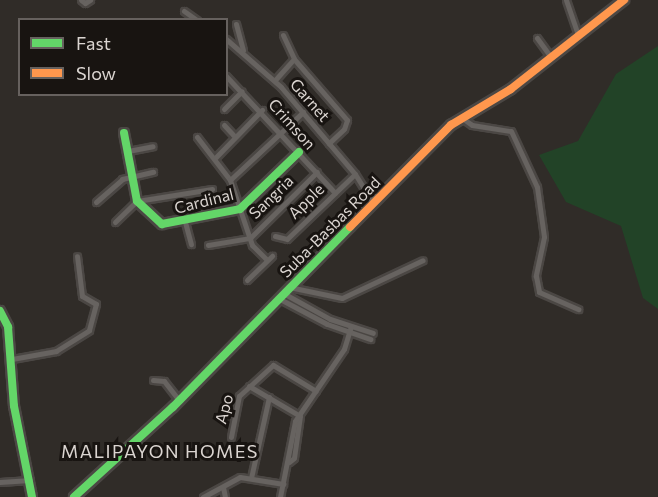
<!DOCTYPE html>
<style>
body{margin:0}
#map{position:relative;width:658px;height:497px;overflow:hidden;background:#302c28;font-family:Commissioner,sans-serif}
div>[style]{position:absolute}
.green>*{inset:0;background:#224327}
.roads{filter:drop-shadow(2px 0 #4b4744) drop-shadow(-2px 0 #4b4744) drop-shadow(0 2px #4b4744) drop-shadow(0 -2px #4b4744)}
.street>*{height:5px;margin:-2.5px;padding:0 2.5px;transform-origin:2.5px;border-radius:2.5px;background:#676360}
.fast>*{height:8px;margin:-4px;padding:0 4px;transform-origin:4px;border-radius:4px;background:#63d668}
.slow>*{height:8px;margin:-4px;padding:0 4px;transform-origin:4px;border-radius:4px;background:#ff974d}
span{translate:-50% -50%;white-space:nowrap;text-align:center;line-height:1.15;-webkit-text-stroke:6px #181411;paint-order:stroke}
.street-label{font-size:16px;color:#dbd5d1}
.neighbourhood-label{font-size:18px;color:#dbd5d1;letter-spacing:1.5px}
.legend{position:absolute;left:18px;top:18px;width:210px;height:78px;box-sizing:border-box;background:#181411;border:2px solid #66615e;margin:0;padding:8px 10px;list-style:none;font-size:18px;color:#dbd5d1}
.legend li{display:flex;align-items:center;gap:12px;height:30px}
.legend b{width:30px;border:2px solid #66615e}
</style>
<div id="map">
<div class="green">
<div style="clip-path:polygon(658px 46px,658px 309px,643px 298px,621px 226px,566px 202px,539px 155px,578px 141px,616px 74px)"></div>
</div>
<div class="roads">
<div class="street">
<div style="left:81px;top:0;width:5px;rotate:37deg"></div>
<div style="left:85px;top:3px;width:6px;rotate:-31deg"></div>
<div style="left:566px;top:0;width:36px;rotate:71deg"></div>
<div style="left:184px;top:11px;width:16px;rotate:35deg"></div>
<div style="left:236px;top:24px;width:27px;rotate:75deg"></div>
<div style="left:283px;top:35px;width:26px;rotate:65deg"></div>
<div style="left:294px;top:59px;width:81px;rotate:49deg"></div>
<div style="left:347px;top:120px;width:9px;rotate:108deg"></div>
<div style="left:344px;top:129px;width:21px;rotate:137deg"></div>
<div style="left:537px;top:38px;width:22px;rotate:54deg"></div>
<div style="left:226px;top:39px;width:73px;rotate:41.1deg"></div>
<div style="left:281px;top:87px;width:114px;rotate:49.6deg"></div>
<div style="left:355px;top:174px;width:34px;rotate:58deg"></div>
<div style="left:226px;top:76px;width:160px;rotate:47deg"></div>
<div style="left:275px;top:80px;width:28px;rotate:-48deg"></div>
<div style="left:224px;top:109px;width:25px;rotate:-45deg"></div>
<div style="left:462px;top:118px;width:12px;rotate:35deg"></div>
<div style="left:472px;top:125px;width:39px;rotate:9deg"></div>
<div style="left:511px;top:131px;width:62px;rotate:65.1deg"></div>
<div style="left:537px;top:187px;width:50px;rotate:82deg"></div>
<div style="left:544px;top:237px;width:40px;rotate:102deg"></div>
<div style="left:536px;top:276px;width:16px;rotate:79deg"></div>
<div style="left:539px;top:292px;width:43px;rotate:23.6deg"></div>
<div style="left:224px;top:125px;width:16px;rotate:47deg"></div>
<div style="left:197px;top:137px;width:54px;rotate:52.5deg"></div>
<div style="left:230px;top:180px;width:69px;rotate:71.3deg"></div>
<div style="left:252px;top:245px;width:21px;rotate:45deg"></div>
<div style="left:128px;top:151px;width:25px;rotate:-11deg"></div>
<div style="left:216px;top:157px;width:66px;rotate:-45.6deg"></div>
<div style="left:230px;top:180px;width:100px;rotate:-43deg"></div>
<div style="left:364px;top:187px;width:17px;rotate:40deg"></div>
<div style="left:96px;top:202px;width:35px;rotate:-41deg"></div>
<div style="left:122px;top:179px;width:32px;rotate:-13deg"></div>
<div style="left:115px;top:222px;width:30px;rotate:-44deg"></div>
<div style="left:137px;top:201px;width:76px;rotate:-9.1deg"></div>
<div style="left:185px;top:222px;width:23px;rotate:75deg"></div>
<div style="left:275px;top:236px;width:12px;rotate:14deg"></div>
<div style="left:287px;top:239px;width:94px;rotate:-43.7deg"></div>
<div style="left:208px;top:245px;width:43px;rotate:-9.5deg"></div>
<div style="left:250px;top:238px;width:94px;rotate:-44.6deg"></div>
<div style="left:247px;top:280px;width:35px;rotate:-44deg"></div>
<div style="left:289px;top:287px;width:54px;rotate:11.7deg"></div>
<div style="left:342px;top:298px;width:89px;rotate:-25.1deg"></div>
<div style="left:283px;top:293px;width:54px;rotate:29deg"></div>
<div style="left:330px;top:319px;width:45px;rotate:18deg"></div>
<div style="left:278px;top:298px;width:55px;rotate:28deg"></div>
<div style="left:327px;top:324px;width:46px;rotate:19.2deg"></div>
<div style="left:12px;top:359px;width:45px;rotate:-10.3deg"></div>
<div style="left:56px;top:351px;width:39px;rotate:-32deg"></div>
<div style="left:89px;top:330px;width:27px;rotate:-75deg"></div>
<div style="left:96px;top:304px;width:16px;rotate:-150deg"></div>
<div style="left:82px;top:296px;width:40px;rotate:-97.1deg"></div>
<div style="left:153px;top:380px;width:11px;rotate:5deg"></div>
<div style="left:164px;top:381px;width:24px;rotate:52deg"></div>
<div style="left:249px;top:386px;width:59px;rotate:30.5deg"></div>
<div style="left:231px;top:437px;width:42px;rotate:-79deg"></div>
<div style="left:239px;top:396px;width:46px;rotate:-42.4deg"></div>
<div style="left:273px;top:365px;width:50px;rotate:31.2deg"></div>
<div style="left:289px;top:462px;width:6px;rotate:-39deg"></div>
<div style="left:294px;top:458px;width:42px;rotate:-81.9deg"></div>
<div style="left:251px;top:478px;width:83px;rotate:-77.5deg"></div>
<div style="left:0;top:482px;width:30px;rotate:-4deg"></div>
<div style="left:223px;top:487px;width:10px;rotate:79deg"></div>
<div style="left:203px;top:497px;width:42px;rotate:-28.4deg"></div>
<div style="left:240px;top:477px;width:44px;rotate:9.2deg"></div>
<div style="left:280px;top:497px;width:77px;rotate:-78.8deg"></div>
<div style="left:295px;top:421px;width:87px;rotate:-55.8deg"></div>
<div style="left:344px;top:349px;width:24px;rotate:-73deg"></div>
</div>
<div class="fast">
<div style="left:124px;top:133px;width:69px;rotate:79.2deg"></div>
<div style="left:137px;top:201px;width:34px;rotate:43deg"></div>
<div style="left:162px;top:224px;width:79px;rotate:-10.9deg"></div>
<div style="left:240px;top:209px;width:82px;rotate:-44deg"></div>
<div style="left:0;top:311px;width:18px;rotate:63deg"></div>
<div style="left:8px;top:327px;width:79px;rotate:85.7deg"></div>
<div style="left:14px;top:406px;width:93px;rotate:78.8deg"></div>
<div style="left:74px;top:497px;width:134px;rotate:-42.3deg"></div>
<div style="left:173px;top:407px;width:252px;rotate:-45.5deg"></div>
</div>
<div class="slow">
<div style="left:350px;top:227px;width:144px;rotate:-45.3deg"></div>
<div style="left:451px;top:125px;width:70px;rotate:-31deg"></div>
<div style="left:511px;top:89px;width:144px;rotate:-38.2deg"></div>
</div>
</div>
<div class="street-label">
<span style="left:310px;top:100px;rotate:49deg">Garnet</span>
<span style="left:292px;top:124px;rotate:48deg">Crimson</span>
<span style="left:271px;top:197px;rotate:-44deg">Sangria</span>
<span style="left:204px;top:201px;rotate:-14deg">Cardinal</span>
<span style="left:306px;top:201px;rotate:-44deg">Apple</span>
<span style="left:330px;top:227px;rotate:-45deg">Suba-Basbas Road</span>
<span style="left:224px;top:409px;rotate:-75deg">Apo</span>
</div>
<div class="neighbourhood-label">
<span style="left:160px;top:451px">MALIPAYON HOMES</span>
</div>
<ul class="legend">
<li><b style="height:8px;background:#63d668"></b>Fast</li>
<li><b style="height:8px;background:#ff974d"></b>Slow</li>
</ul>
</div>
